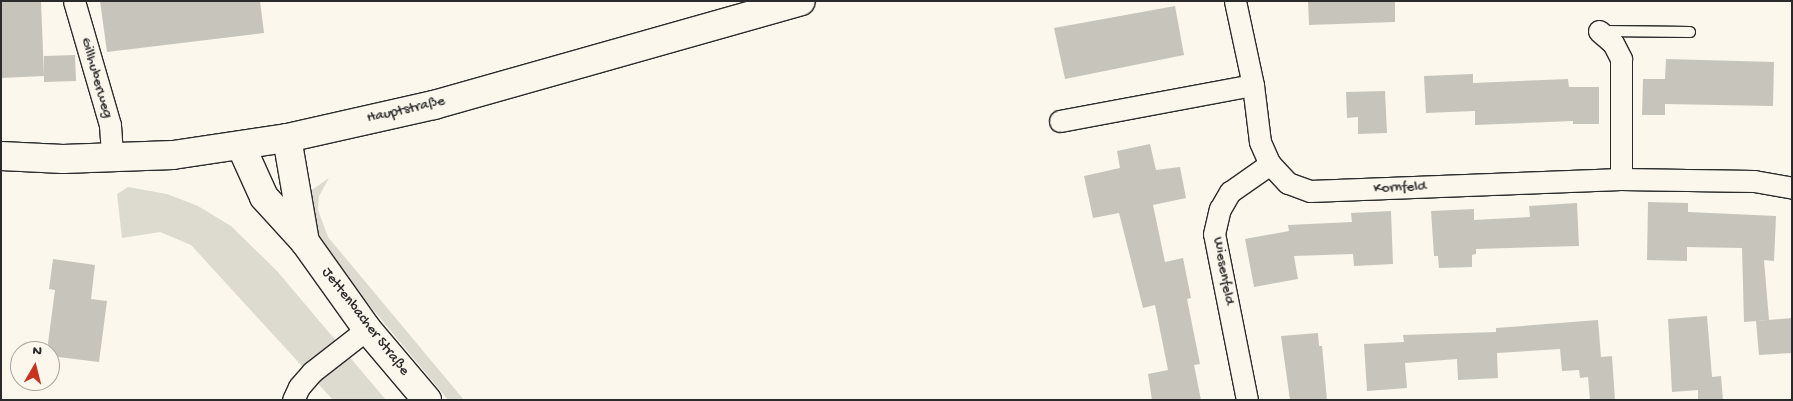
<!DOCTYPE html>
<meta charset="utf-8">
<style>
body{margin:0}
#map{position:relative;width:1793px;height:401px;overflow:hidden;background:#fbf7ec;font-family:"Gochi Hand",sans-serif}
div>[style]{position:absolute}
.green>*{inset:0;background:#dddad0}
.building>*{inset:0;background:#c7c4bc}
.roads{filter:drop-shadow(1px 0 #2b2b2b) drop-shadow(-1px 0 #2b2b2b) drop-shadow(0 1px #2b2b2b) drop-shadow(0 -1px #2b2b2b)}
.lane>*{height:10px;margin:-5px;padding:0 5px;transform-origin:5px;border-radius:5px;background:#fbf7ec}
.street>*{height:21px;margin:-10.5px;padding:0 10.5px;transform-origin:10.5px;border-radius:10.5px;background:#fbf7ec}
.secondary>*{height:28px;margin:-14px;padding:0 14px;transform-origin:14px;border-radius:14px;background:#fbf7ec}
span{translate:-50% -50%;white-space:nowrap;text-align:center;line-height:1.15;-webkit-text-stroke:4px #fbf7ec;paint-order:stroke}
.street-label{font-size:15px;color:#2b2b2b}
.frame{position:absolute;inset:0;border:2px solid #2b2b2b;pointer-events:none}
.north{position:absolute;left:10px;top:341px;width:50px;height:50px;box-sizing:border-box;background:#fbf7ec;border:1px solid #a8a59f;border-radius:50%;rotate:8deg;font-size:14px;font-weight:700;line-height:20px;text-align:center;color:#2b2b2b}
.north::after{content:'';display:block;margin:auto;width:18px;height:22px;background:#c8321e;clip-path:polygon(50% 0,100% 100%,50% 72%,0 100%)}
</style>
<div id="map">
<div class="green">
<div style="clip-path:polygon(329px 178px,319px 196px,318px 210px,328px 237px,464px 400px,448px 400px,323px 249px,310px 225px,306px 194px)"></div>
<div style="clip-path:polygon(128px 187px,167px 194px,198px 206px,231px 226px,277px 271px,386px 400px,333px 400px,191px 245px,160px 232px,122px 238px,117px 194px)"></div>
</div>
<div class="building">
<div style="clip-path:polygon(1px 1px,41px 1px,44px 76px,1px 78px)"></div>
<div style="clip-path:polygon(100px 1px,260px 1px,264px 33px,107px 52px)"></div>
<div style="clip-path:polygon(1308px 1px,1395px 1px,1395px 22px,1309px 25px)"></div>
<div style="clip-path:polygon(1175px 6px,1184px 55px,1065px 79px,1054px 28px)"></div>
<div style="clip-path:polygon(75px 55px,76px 81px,44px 82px,44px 56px)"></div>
<div style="clip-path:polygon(1666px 59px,1774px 62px,1773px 106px,1665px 104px,1665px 115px,1642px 115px,1643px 79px,1665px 79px)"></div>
<div style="clip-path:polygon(1473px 74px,1473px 83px,1568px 79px,1569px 87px,1599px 87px,1599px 124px,1573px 124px,1573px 121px,1475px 125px,1475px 111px,1426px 113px,1424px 76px)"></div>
<div style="clip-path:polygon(1385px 91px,1387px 133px,1358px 134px,1358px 117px,1347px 118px,1346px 92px)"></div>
<div style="clip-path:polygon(1150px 144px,1156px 170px,1180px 167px,1186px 198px,1153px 205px,1165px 262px,1183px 258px,1191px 298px,1187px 299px,1200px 364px,1194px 365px,1201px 400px,1152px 400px,1148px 374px,1168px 370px,1155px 305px,1143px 308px,1119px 213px,1093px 218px,1084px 176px,1120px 168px,1117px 151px)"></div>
<div style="clip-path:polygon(1648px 202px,1688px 203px,1688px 212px,1776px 216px,1774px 261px,1764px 260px,1769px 320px,1744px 322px,1742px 248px,1687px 247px,1687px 261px,1647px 260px)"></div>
<div style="clip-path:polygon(1577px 203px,1579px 246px,1476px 249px,1476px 254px,1472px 255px,1472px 267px,1439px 268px,1438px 256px,1434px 256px,1431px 211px,1474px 209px,1474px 220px,1530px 217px,1529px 206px)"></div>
<div style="clip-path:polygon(1391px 211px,1393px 264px,1354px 266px,1353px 254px,1294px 256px,1298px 279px,1254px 287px,1245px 239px,1289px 231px,1288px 225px,1352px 222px,1351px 213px)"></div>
<div style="clip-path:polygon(53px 259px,95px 265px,91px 299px,107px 301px,99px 362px,50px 356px,50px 351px,47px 351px,55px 290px,49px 289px)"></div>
<div style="clip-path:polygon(1707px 316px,1712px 377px,1721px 376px,1723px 400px,1698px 400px,1698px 390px,1672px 392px,1668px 319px)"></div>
<div style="clip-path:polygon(1792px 318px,1792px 353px,1759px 355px,1756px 321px)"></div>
<div style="clip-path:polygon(1598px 320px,1601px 357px,1612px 356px,1615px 400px,1590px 400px,1588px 377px,1580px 378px,1579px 370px,1562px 371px,1560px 349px,1497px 353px,1498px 378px,1458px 380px,1457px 359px,1405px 363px,1407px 388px,1367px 391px,1364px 344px,1404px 342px,1403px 335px,1496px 332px,1496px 328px)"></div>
<div style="clip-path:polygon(1318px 333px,1319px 346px,1322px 346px,1327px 400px,1290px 400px,1281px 336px)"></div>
</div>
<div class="roads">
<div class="lane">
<div style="left:1603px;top:31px;width:87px;rotate:0.7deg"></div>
</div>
<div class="street">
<div style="left:74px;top:1px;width:129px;rotate:73.8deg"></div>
<div style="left:110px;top:125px;width:32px;rotate:86deg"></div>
<div style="left:1235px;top:1px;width:86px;rotate:77.9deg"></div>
<div style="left:1253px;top:85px;width:57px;rotate:83deg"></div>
<div style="left:1260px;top:142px;width:24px;rotate:66deg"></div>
<div style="left:1270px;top:164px;width:26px;rotate:47deg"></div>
<div style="left:1288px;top:183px;width:23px;rotate:20deg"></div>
<div style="left:1310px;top:191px;width:311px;rotate:-2.2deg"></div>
<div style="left:1621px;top:179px;width:133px;rotate:0.9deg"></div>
<div style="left:1754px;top:181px;width:39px;rotate:10deg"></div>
<div style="left:1599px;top:31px;width:18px;rotate:41deg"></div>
<div style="left:1613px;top:43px;width:18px;rotate:63deg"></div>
<div style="left:1621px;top:59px;width:120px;rotate:90deg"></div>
<div style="left:1060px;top:121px;width:196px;rotate:-10.6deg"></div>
<div style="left:293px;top:400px;width:14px;rotate:-65deg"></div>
<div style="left:299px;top:387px;width:20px;rotate:-49deg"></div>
<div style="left:312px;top:372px;width:70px;rotate:-38deg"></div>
<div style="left:1247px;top:400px;width:169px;rotate:-101.2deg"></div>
<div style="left:1214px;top:234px;width:26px;rotate:-77deg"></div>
<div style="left:1220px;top:209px;width:20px;rotate:-60deg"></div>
<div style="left:1230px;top:192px;width:49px;rotate:-35deg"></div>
</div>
<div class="secondary">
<div style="left:287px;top:138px;width:106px;rotate:80.2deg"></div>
<div style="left:241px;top:146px;width:56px;rotate:65.7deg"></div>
<div style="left:264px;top:197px;width:61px;rotate:47.7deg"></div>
<div style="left:305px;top:242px;width:107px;rotate:54.5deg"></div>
<div style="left:367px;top:329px;width:93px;rotate:49.8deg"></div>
<div style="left:1px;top:156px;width:62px;rotate:2.8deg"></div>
<div style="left:63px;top:159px;width:110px;rotate:-2.1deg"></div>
<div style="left:173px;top:155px;width:115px;rotate:-8.5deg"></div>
<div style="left:287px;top:138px;width:151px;rotate:-12.7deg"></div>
<div style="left:434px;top:105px;width:381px;rotate:-15.8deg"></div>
</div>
</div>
<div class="street-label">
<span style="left:96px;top:78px;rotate:74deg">Gillhuberweg</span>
<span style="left:406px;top:110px;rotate:-13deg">Hauptstraße</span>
<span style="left:1400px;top:188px;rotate:-2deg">Kornfeld</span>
<span style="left:1223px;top:271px;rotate:80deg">Wiesenfeld</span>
<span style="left:365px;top:322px;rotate:52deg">Jettenbacher Straße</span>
</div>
<div class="frame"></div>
<div class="north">N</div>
</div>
